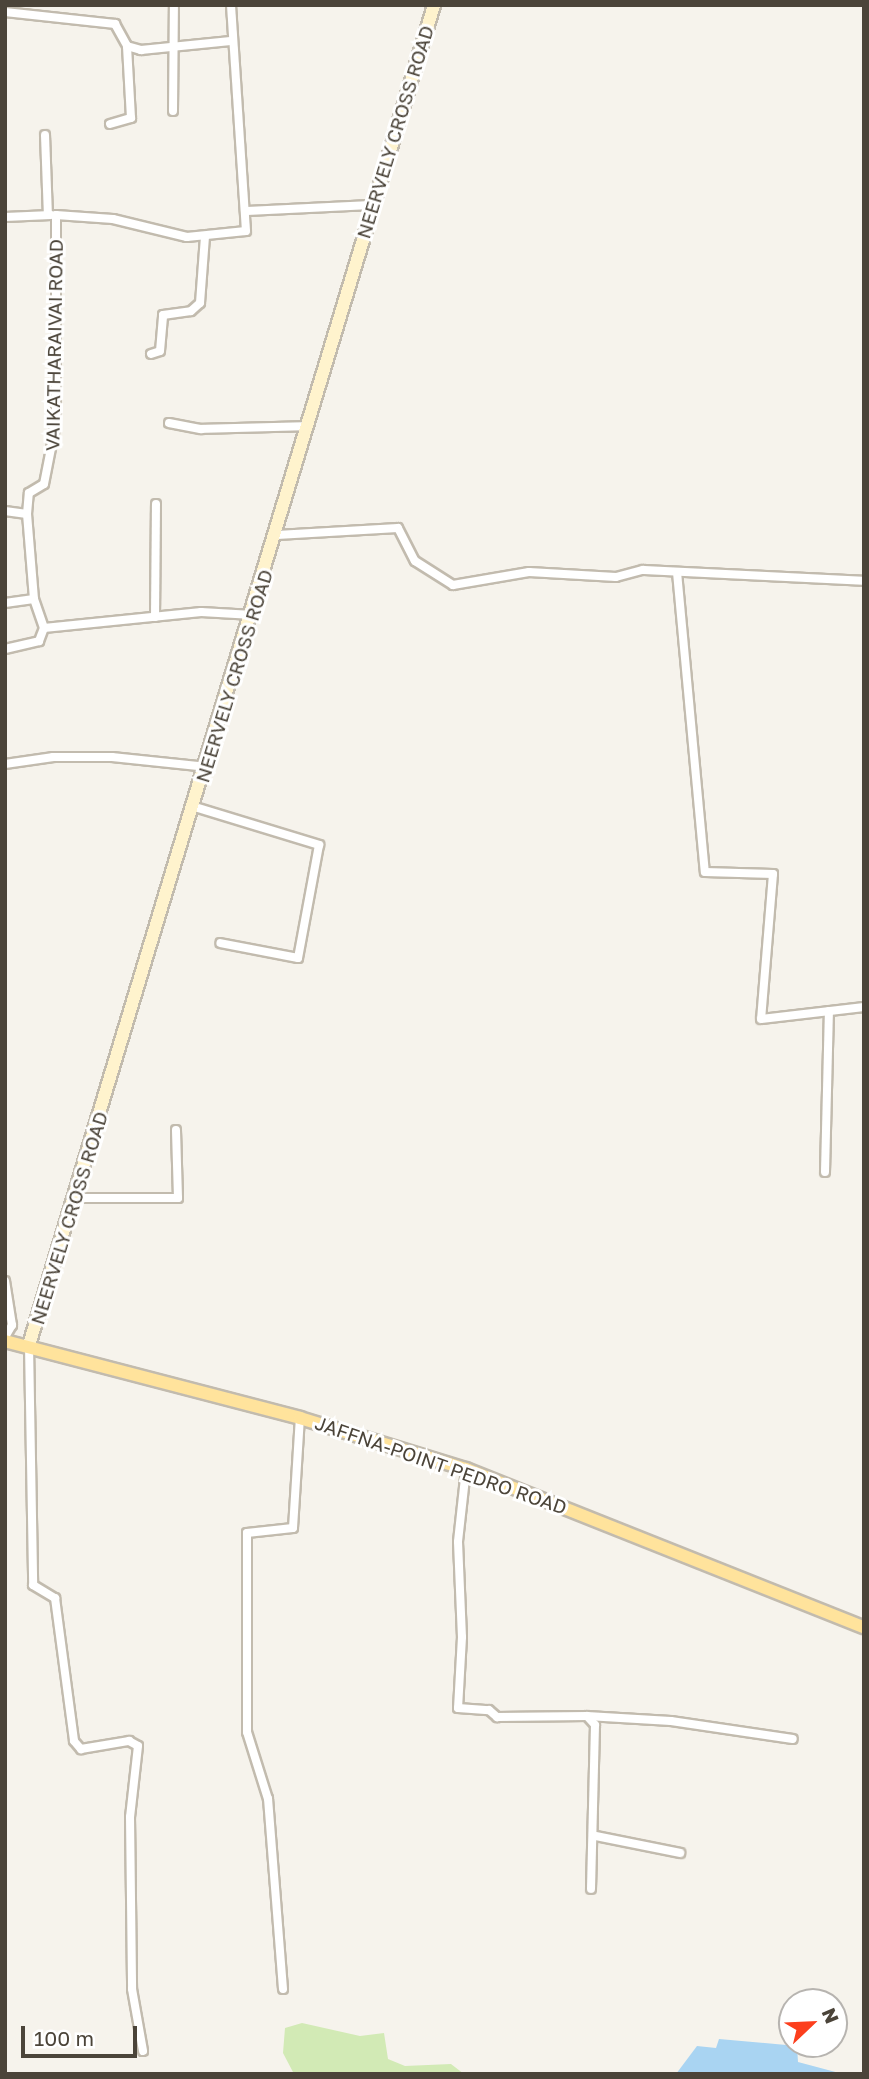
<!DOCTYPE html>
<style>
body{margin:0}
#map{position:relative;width:869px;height:2079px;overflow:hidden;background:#f6f3ec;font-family:"Golos Text",sans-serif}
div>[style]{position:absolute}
.green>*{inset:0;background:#d2eab5}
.water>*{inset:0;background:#a9d4f2}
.roads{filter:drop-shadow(2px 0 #c2bbae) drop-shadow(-2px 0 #c2bbae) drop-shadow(0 2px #c2bbae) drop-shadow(0 -2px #c2bbae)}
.street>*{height:8px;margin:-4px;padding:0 4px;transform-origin:4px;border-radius:4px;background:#fff}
.secondary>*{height:12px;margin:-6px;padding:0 6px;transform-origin:6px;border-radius:6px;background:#fff3cd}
.primary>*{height:12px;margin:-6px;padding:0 6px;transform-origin:6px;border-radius:6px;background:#ffe39c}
span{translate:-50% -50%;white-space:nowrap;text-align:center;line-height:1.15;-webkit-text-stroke:6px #fff;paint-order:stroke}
.street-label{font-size:19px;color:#4b4439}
.frame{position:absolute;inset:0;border:7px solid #4b4439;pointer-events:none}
.north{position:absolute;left:778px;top:1988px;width:70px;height:70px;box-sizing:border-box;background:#fff;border:2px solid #b7b4b0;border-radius:50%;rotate:67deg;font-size:19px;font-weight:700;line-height:28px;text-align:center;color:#4b4439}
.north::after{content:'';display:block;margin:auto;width:24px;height:32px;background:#fc3f1d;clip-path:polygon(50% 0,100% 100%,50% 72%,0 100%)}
.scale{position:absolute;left:21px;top:2026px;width:116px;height:32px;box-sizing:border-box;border:4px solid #4b4439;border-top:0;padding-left:9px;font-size:21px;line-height:24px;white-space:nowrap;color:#4b4439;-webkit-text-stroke:5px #fff;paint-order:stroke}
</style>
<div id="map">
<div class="green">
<div style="clip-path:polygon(302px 2023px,360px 2036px,384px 2033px,388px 2059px,405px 2066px,451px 2064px,464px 2074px,294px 2074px,283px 2053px,285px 2028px)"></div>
</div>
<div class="water">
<div style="clip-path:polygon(719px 2039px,797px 2046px,798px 2062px,843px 2074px,676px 2074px,697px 2046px,716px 2048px)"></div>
</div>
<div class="roads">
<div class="street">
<div style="left:5px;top:12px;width:111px;rotate:6.2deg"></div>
<div style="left:115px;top:24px;width:25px;rotate:61deg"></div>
<div style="left:127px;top:46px;width:15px;rotate:16deg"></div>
<div style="left:141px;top:50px;width:90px;rotate:-5.7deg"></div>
<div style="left:173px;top:111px;width:106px;rotate:-89.5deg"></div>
<div style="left:110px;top:124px;width:22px;rotate:-16deg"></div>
<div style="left:131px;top:118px;width:72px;rotate:-93.2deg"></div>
<div style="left:45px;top:135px;width:80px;rotate:87.9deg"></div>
<div style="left:247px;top:211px;width:124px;rotate:-2.8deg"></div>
<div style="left:5px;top:217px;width:46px;rotate:-2.5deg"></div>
<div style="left:151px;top:354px;width:9px;rotate:-18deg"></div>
<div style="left:160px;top:351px;width:36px;rotate:-85deg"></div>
<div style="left:163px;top:315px;width:28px;rotate:-8deg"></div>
<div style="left:191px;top:311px;width:12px;rotate:-42deg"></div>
<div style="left:200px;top:303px;width:66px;rotate:-85.7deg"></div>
<div style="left:169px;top:423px;width:33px;rotate:11deg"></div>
<div style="left:201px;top:429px;width:107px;rotate:-1.6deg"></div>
<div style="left:5px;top:511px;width:22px;rotate:8deg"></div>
<div style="left:277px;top:535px;width:121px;rotate:-3.3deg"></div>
<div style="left:398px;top:528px;width:37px;rotate:63deg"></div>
<div style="left:415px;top:561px;width:45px;rotate:32.3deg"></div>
<div style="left:453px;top:585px;width:77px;rotate:-9.7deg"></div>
<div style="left:529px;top:572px;width:87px;rotate:3.3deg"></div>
<div style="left:616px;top:577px;width:28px;rotate:-15deg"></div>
<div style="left:643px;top:570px;width:221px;rotate:2.8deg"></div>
<div style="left:677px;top:572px;width:301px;rotate:84.7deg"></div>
<div style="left:705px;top:872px;width:68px;rotate:1.7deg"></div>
<div style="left:773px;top:874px;width:145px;rotate:94.7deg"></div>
<div style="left:761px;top:1019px;width:104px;rotate:-6.6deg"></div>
<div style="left:5px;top:603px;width:29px;rotate:-8deg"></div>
<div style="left:155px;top:617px;width:113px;rotate:-89.5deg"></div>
<div style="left:44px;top:628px;width:158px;rotate:-5.8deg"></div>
<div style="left:201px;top:612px;width:52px;rotate:3.3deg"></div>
<div style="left:5px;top:649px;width:35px;rotate:-13deg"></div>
<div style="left:39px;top:641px;width:14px;rotate:-69deg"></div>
<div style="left:44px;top:628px;width:31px;rotate:-109deg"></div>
<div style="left:34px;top:599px;width:85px;rotate:-94.7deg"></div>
<div style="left:27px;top:514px;width:21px;rotate:-85deg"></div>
<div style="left:29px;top:493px;width:17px;rotate:-31deg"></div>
<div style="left:44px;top:484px;width:62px;rotate:-78.9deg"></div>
<div style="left:56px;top:423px;width:208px;rotate:-90deg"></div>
<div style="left:56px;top:215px;width:57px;rotate:4deg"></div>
<div style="left:113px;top:219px;width:76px;rotate:13.7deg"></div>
<div style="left:187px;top:237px;width:59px;rotate:-5.8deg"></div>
<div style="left:246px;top:231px;width:226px;rotate:-93.8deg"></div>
<div style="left:5px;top:764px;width:49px;rotate:-8.3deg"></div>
<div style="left:53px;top:757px;width:59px"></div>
<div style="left:112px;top:757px;width:96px;rotate:6deg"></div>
<div style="left:195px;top:807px;width:130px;rotate:17deg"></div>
<div style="left:319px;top:845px;width:115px;rotate:100.5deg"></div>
<div style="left:298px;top:958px;width:79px;rotate:-169.1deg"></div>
<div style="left:825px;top:1172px;width:161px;rotate:-88.6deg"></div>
<div style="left:76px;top:1198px;width:102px"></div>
<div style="left:178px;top:1198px;width:68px;rotate:-91.7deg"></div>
<div style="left:5px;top:1281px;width:45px;rotate:81deg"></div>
<div style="left:12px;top:1325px;width:14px;rotate:120deg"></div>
<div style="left:29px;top:1345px;width:240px;rotate:89deg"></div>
<div style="left:33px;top:1585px;width:26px;rotate:31deg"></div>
<div style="left:55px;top:1598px;width:144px;rotate:82.4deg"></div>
<div style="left:74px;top:1741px;width:11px;rotate:49deg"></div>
<div style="left:81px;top:1749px;width:49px;rotate:-9.5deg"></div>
<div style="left:129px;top:1741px;width:10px;rotate:29deg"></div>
<div style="left:138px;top:1746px;width:71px;rotate:96.4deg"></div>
<div style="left:130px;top:1817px;width:172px;rotate:89.3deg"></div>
<div style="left:132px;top:1989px;width:63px;rotate:79.9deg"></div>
<div style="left:466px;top:1469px;width:73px;rotate:96.3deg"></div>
<div style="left:458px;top:1542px;width:95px;rotate:87.6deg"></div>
<div style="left:462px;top:1637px;width:71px;rotate:93.2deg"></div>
<div style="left:458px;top:1708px;width:31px;rotate:4deg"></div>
<div style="left:489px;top:1710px;width:11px;rotate:41deg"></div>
<div style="left:497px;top:1717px;width:90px;rotate:-0.6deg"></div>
<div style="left:587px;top:1716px;width:12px;rotate:48deg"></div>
<div style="left:595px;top:1725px;width:164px;rotate:91.4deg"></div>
<div style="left:587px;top:1716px;width:84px;rotate:3.4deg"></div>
<div style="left:671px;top:1721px;width:123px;rotate:8.4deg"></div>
<div style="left:596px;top:1836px;width:86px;rotate:11.4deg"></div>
<div style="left:283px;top:1989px;width:191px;rotate:-94.5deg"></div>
<div style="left:268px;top:1799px;width:70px;rotate:-107.4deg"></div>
<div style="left:247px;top:1732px;width:199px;rotate:-90deg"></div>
<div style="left:247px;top:1533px;width:46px;rotate:-6.2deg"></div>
<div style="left:293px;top:1528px;width:110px;rotate:-86.4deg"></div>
</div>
<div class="secondary">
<div style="left:29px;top:1345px;width:1400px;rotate:-73.18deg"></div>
</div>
<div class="primary">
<div style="left:5px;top:1341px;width:305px;rotate:14.6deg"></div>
<div style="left:300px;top:1418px;width:174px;rotate:17.1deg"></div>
<div style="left:466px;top:1469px;width:428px;rotate:21.7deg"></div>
</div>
</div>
<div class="street-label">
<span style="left:395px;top:132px;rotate:-73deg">NEERVELY CROSS ROAD</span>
<span style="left:54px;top:345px;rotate:-89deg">VAIKATHARAIVAI ROAD</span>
<span style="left:234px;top:676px;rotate:-73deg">NEERVELY CROSS ROAD</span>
<span style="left:69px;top:1218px;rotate:-73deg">NEERVELY CROSS ROAD</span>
<span style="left:441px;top:1465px;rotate:19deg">JAFFNA-POINT PEDRO ROAD</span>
</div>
<div class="frame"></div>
<div class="north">N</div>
<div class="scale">100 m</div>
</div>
